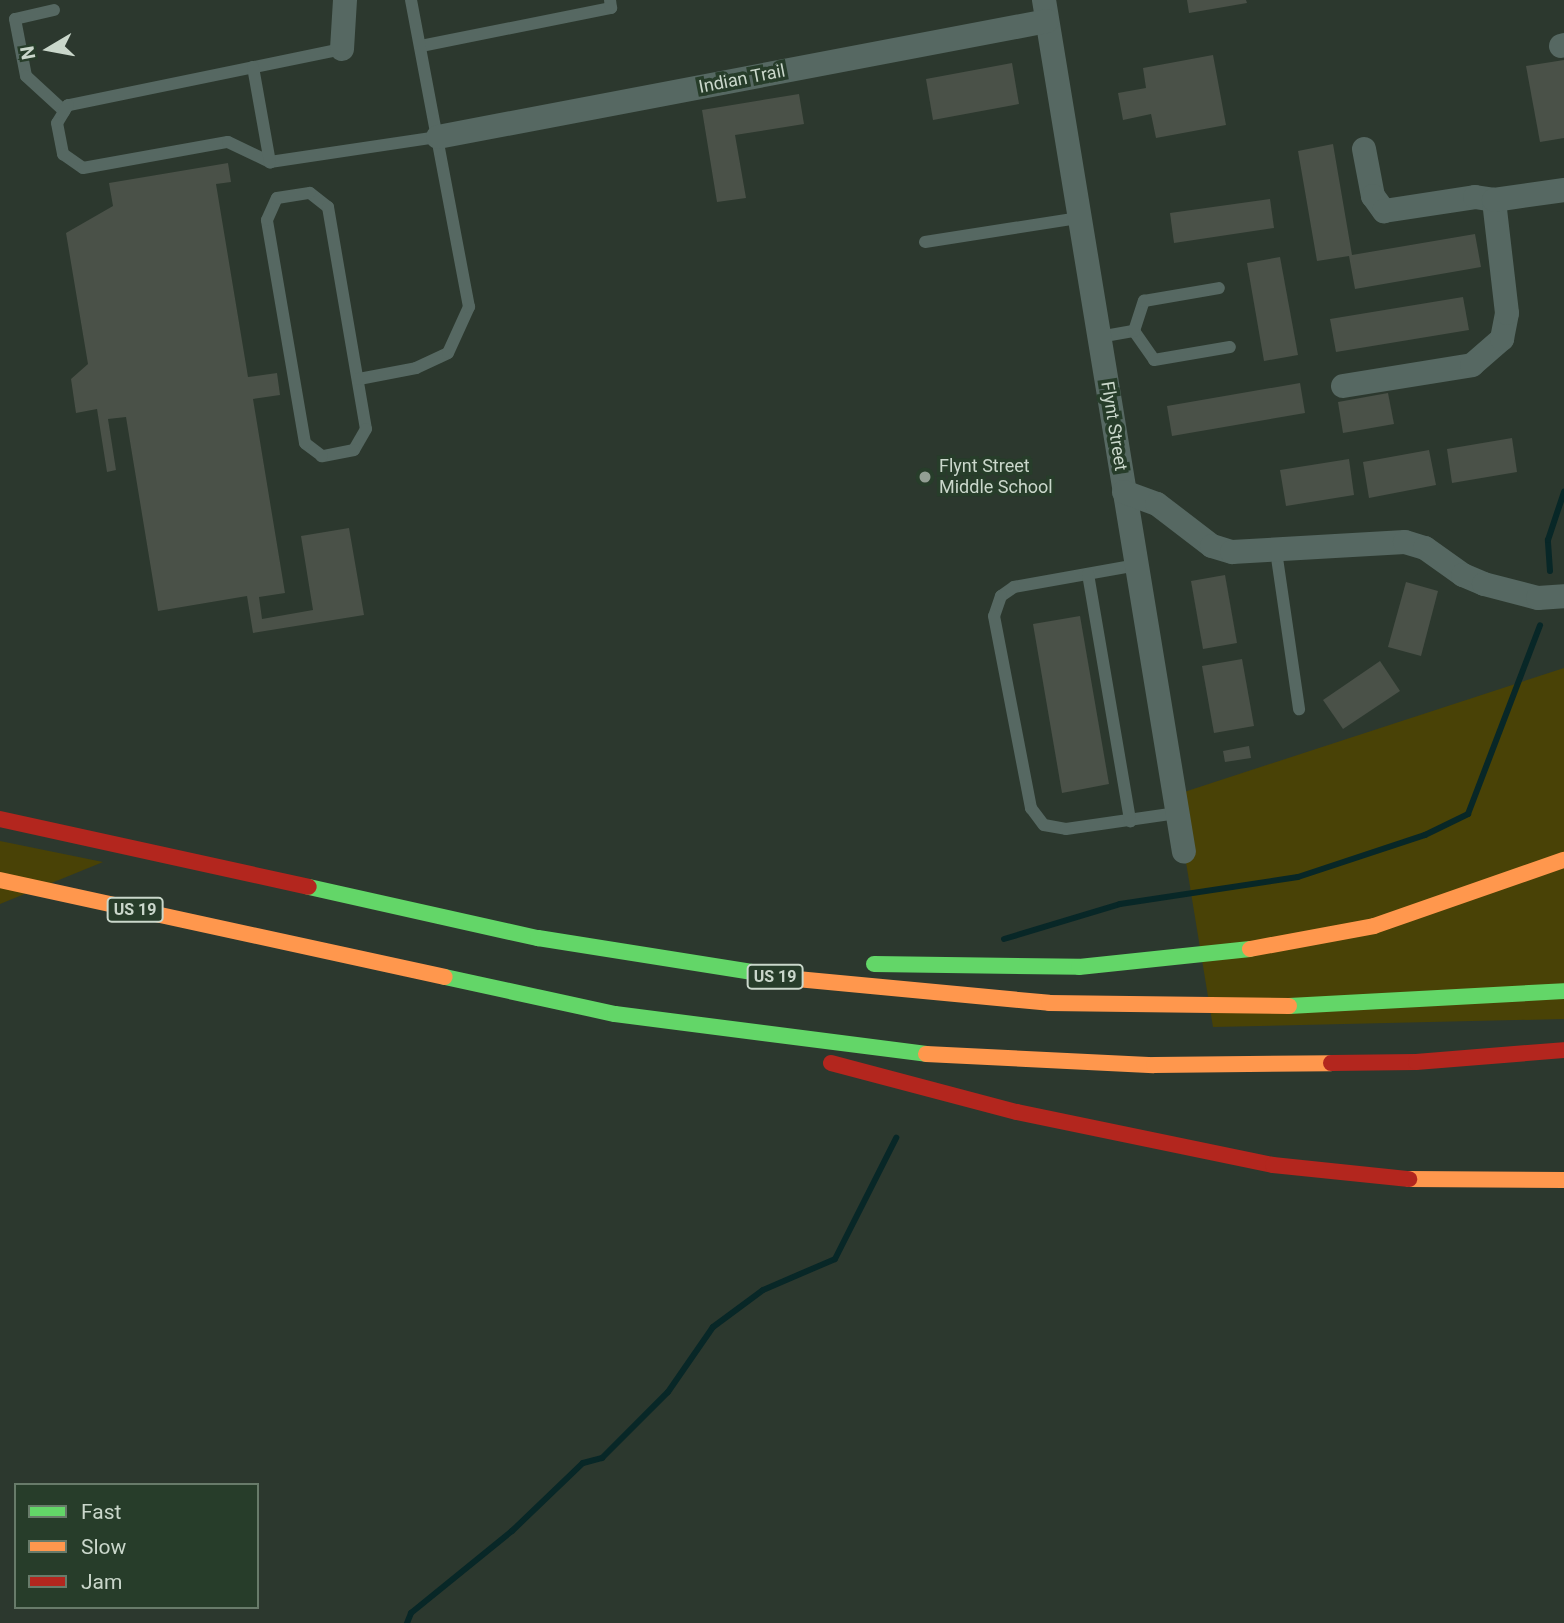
<!DOCTYPE html>
<style>
body{margin:0}
#map{position:relative;width:1564px;height:1623px;overflow:hidden;background:#2c382e;font-family:Roboto,sans-serif}
div>[style]{position:absolute}
.green>*{inset:0;background:#494206}
.stream>*{height:6px;margin:-3px;padding:0 3px;transform-origin:3px;border-radius:3px;background:#082727}
.building>*{inset:0;background:#4a5148}
.lane>*{height:12px;margin:-6px;padding:0 6px;transform-origin:6px;border-radius:6px;background:#566862}
.street>*{height:24px;margin:-12px;padding:0 12px;transform-origin:12px;border-radius:12px;background:#566862}
.fast>*{height:16px;margin:-8px;padding:0 8px;transform-origin:8px;border-radius:8px;background:#63d668}
.slow>*{height:16px;margin:-8px;padding:0 8px;transform-origin:8px;border-radius:8px;background:#ff974d}
.jam>*{height:16px;margin:-8px;padding:0 8px;transform-origin:8px;border-radius:8px;background:#b3261e}
.dots>*{width:19px;height:19px;translate:-50% -50%;box-sizing:border-box;border:4px solid #273d2a;border-radius:50%}
span{translate:-50% -50%;white-space:nowrap;text-align:center;line-height:1.15;-webkit-text-stroke:7px #273d2a;paint-order:stroke}
.shield-label span{padding:2px 5px;background:#273d2a;border:2px solid;border-radius:5px;-webkit-text-stroke-width:0}
.shield-label{font-size:16px;color:#cad7cb;font-weight:700}
.street-label{font-size:18px;color:#cad7cb}
.poi-label{font-size:18px;color:#cad7cb}
.left{translate:0 -50%;text-align:left}
.legend{position:absolute;left:14px;top:1483px;width:245px;height:126px;box-sizing:border-box;background:#273d2a;border:2px solid #687b6a;margin:0;padding:9px 12px;list-style:none;font-size:21px;color:#cad7cb}
.legend li{display:flex;align-items:center;gap:14px;height:35px}
.legend b{width:35px;border:2px solid #687b6a}
.north{position:absolute;left:14px;top:14px;width:70px;height:70px;-webkit-text-stroke:5px #273d2a;paint-order:stroke;rotate:260deg;font-size:19px;font-weight:700;line-height:28px;text-align:center;color:#cad7cb}
.north::after{content:'';display:block;margin:auto;width:24px;height:32px;background:#cad7cb;clip-path:polygon(50% 0,100% 100%,50% 72%,0 100%)}
</style>
<div id="map">
<div class="green">
<div style="clip-path:polygon(1564px 668px,1564px 1019px,1213px 1027px,1175px 795px)"></div>
<div style="clip-path:polygon(0 841px,103px 862px,0 904px)"></div>
</div>
<div class="stream">
<div style="left:1550px;top:571px;width:31px;rotate:-94deg"></div>
<div style="left:1548px;top:540px;width:51px;rotate:-71.6deg"></div>
<div style="left:1004px;top:939px;width:121px;rotate:-16.8deg"></div>
<div style="left:1120px;top:904px;width:180px;rotate:-8.6deg"></div>
<div style="left:1298px;top:877px;width:134px;rotate:-18.3deg"></div>
<div style="left:1425px;top:835px;width:48px;rotate:-26deg"></div>
<div style="left:1468px;top:814px;width:202px;rotate:-69.1deg"></div>
<div style="left:407px;top:1623px;width:11px;rotate:-68deg"></div>
<div style="left:411px;top:1613px;width:130px;rotate:-39.1deg"></div>
<div style="left:512px;top:1531px;width:98px;rotate:-43.8deg"></div>
<div style="left:583px;top:1463px;width:20px;rotate:-15deg"></div>
<div style="left:602px;top:1458px;width:93px;rotate:-45deg"></div>
<div style="left:668px;top:1392px;width:79px;rotate:-55.3deg"></div>
<div style="left:713px;top:1327px;width:62px;rotate:-36.5deg"></div>
<div style="left:763px;top:1290px;width:78px;rotate:-23.3deg"></div>
<div style="left:835px;top:1259px;width:136px;rotate:-63.2deg"></div>
</div>
<div class="building">
<div style="clip-path:polygon(1187px 0,1246px 0,1247px 3px,1189px 13px)"></div>
<div style="clip-path:polygon(1213px 55px,1226px 125px,1156px 138px,1151px 114px,1123px 120px,1118px 93px,1146px 88px,1143px 68px)"></div>
<div style="clip-path:polygon(1564px 60px,1564px 138px,1540px 142px,1526px 66px)"></div>
<div style="clip-path:polygon(1012px 63px,1019px 104px,933px 120px,926px 79px)"></div>
<div style="clip-path:polygon(799px 94px,804px 124px,735px 135px,746px 198px,717px 202px,702px 110px)"></div>
<div style="clip-path:polygon(1333px 144px,1352px 255px,1475px 234px,1481px 267px,1355px 289px,1349px 256px,1317px 261px,1298px 151px)"></div>
<div style="clip-path:polygon(228px 163px,231px 182px,216px 184px,248px 377px,277px 373px,280px 395px,253px 399px,285px 593px,259px 597px,262px 619px,313px 610px,301px 536px,349px 528px,364px 615px,253px 633px,247px 596px,158px 611px,126px 417px,108px 419px,116px 470px,107px 472px,97px 409px,76px 413px,71px 379px,88px 364px,66px 233px,113px 206px,109px 183px)"></div>
<div style="clip-path:polygon(1270px 199px,1274px 228px,1174px 243px,1170px 213px)"></div>
<div style="clip-path:polygon(1280px 257px,1298px 355px,1264px 361px,1247px 263px)"></div>
<div style="clip-path:polygon(1463px 297px,1469px 330px,1336px 352px,1330px 319px)"></div>
<div style="clip-path:polygon(1300px 383px,1305px 413px,1172px 436px,1167px 406px)"></div>
<div style="clip-path:polygon(1388px 393px,1394px 424px,1343px 433px,1338px 402px)"></div>
<div style="clip-path:polygon(1512px 438px,1517px 472px,1452px 483px,1447px 449px)"></div>
<div style="clip-path:polygon(1429px 450px,1436px 485px,1369px 498px,1363px 462px)"></div>
<div style="clip-path:polygon(1349px 459px,1354px 495px,1286px 506px,1280px 470px)"></div>
<div style="clip-path:polygon(1225px 575px,1237px 643px,1203px 649px,1191px 581px)"></div>
<div style="clip-path:polygon(1406px 582px,1438px 591px,1421px 656px,1388px 647px)"></div>
<div style="clip-path:polygon(1080px 616px,1109px 784px,1062px 793px,1033px 624px)"></div>
<div style="clip-path:polygon(1242px 659px,1254px 726px,1214px 733px,1202px 666px)"></div>
<div style="clip-path:polygon(1380px 661px,1400px 691px,1343px 729px,1323px 700px)"></div>
<div style="clip-path:polygon(1249px 746px,1251px 758px,1225px 762px,1223px 751px)"></div>
</div>
<div class="lane">
<div style="left:54px;top:10px;width:40px;rotate:167deg"></div>
<div style="left:15px;top:19px;width:58px;rotate:79.1deg"></div>
<div style="left:26px;top:76px;width:52px;rotate:42.6deg"></div>
<div style="left:421px;top:46px;width:194px;rotate:-11.3deg"></div>
<div style="left:611px;top:8px;width:8px;rotate:-97deg"></div>
<div style="left:342px;top:49px;width:280px;rotate:168.4deg"></div>
<div style="left:68px;top:105px;width:21px;rotate:121deg"></div>
<div style="left:57px;top:123px;width:32px;rotate:79deg"></div>
<div style="left:63px;top:154px;width:24px;rotate:35deg"></div>
<div style="left:83px;top:168px;width:147px;rotate:-10.2deg"></div>
<div style="left:228px;top:142px;width:47px;rotate:25.5deg"></div>
<div style="left:270px;top:162px;width:170px;rotate:-8.5deg"></div>
<div style="left:253px;top:67px;width:97px;rotate:79.9deg"></div>
<div style="left:310px;top:193px;width:23px;rotate:38deg"></div>
<div style="left:328px;top:207px;width:225px;rotate:80.3deg"></div>
<div style="left:366px;top:429px;width:24px;rotate:120deg"></div>
<div style="left:354px;top:450px;width:33px;rotate:169deg"></div>
<div style="left:322px;top:456px;width:21px;rotate:-143deg"></div>
<div style="left:305px;top:443px;width:226px;rotate:-99.7deg"></div>
<div style="left:267px;top:220px;width:24px;rotate:-66deg"></div>
<div style="left:277px;top:198px;width:33px;rotate:-9deg"></div>
<div style="left:925px;top:242px;width:156px;rotate:-8.9deg"></div>
<div style="left:1134px;top:331px;width:35px;rotate:55deg"></div>
<div style="left:1154px;top:360px;width:77px;rotate:-9.7deg"></div>
<div style="left:1099px;top:337px;width:36px;rotate:-10deg"></div>
<div style="left:1134px;top:331px;width:32px;rotate:-72deg"></div>
<div style="left:1144px;top:301px;width:76px;rotate:-9.8deg"></div>
<div style="left:359px;top:379px;width:58px;rotate:-10.9deg"></div>
<div style="left:416px;top:368px;width:35px;rotate:-25deg"></div>
<div style="left:448px;top:353px;width:51px;rotate:-65.5deg"></div>
<div style="left:469px;top:307px;width:312px;rotate:-100.7deg"></div>
<div style="left:1276px;top:551px;width:160px;rotate:81.7deg"></div>
<div style="left:1137px;top:565px;width:125px;rotate:169.9deg"></div>
<div style="left:1014px;top:587px;width:16px;rotate:145deg"></div>
<div style="left:1001px;top:596px;width:21px;rotate:109deg"></div>
<div style="left:994px;top:616px;width:196px;rotate:79.1deg"></div>
<div style="left:1031px;top:808px;width:21px;rotate:53deg"></div>
<div style="left:1044px;top:825px;width:22px;rotate:10deg"></div>
<div style="left:1066px;top:829px;width:112px;rotate:-8.2deg"></div>
<div style="left:1088px;top:574px;width:251px;rotate:80.3deg"></div>
</div>
<div class="street">
<div style="left:1044px;top:0;width:863px;rotate:80.67deg"></div>
<div style="left:1561px;top:46px;width:3px;rotate:-18deg"></div>
<div style="left:342px;top:49px;width:49px;rotate:-86.5deg"></div>
<div style="left:438px;top:137px;width:620px;rotate:-10.78deg"></div>
<div style="left:1364px;top:149px;width:48px;rotate:79.2deg"></div>
<div style="left:1373px;top:196px;width:19px;rotate:54deg"></div>
<div style="left:1384px;top:211px;width:92px;rotate:-8.7deg"></div>
<div style="left:1475px;top:197px;width:19px;rotate:9deg"></div>
<div style="left:1343px;top:386px;width:131px;rotate:-9.2deg"></div>
<div style="left:1472px;top:365px;width:40px;rotate:-41deg"></div>
<div style="left:1502px;top:339px;width:26px;rotate:-79deg"></div>
<div style="left:1507px;top:313px;width:114px;rotate:-96.6deg"></div>
<div style="left:1494px;top:200px;width:71px;rotate:-8.1deg"></div>
<div style="left:1124px;top:492px;width:35px;rotate:20deg"></div>
<div style="left:1157px;top:504px;width:69px;rotate:37.4deg"></div>
<div style="left:1212px;top:546px;width:21px;rotate:17deg"></div>
<div style="left:1232px;top:552px;width:173px;rotate:-3.3deg"></div>
<div style="left:1405px;top:542px;width:21px;rotate:17deg"></div>
<div style="left:1425px;top:548px;width:47px;rotate:35.4deg"></div>
<div style="left:1463px;top:575px;width:23px;rotate:23deg"></div>
<div style="left:1484px;top:584px;width:56px;rotate:14.5deg"></div>
<div style="left:1538px;top:598px;width:26px;rotate:-4deg"></div>
</div>
<div class="fast">
<div style="left:309px;top:887px;width:235px;rotate:12.6deg"></div>
<div style="left:538px;top:938px;width:262px;rotate:9deg"></div>
<div style="left:874px;top:964px;width:205px;rotate:0.8deg"></div>
<div style="left:1079px;top:967px;width:172px;rotate:-6deg"></div>
<div style="left:445px;top:977px;width:174px;rotate:12.3deg"></div>
<div style="left:615px;top:1014px;width:314px;rotate:7.3deg"></div>
<div style="left:1289px;top:1006px;width:275px;rotate:-3.1deg"></div>
</div>
<div class="slow">
<div style="left:0;top:880px;width:455px;rotate:12.3deg"></div>
<div style="left:1250px;top:949px;width:126px;rotate:-10.5deg"></div>
<div style="left:1374px;top:926px;width:201px;rotate:-19.2deg"></div>
<div style="left:797px;top:979px;width:253px;rotate:5.4deg"></div>
<div style="left:1049px;top:1003px;width:240px;rotate:0.7deg"></div>
<div style="left:926px;top:1054px;width:228px;rotate:2.8deg"></div>
<div style="left:1154px;top:1065px;width:177px;rotate:-0.6deg"></div>
<div style="left:1409px;top:1179px;width:155px;rotate:0.4deg"></div>
</div>
<div class="jam">
<div style="left:0;top:819px;width:316px;rotate:12.4deg"></div>
<div style="left:831px;top:1063px;width:192px;rotate:14.8deg"></div>
<div style="left:1017px;top:1112px;width:261px;rotate:11.7deg"></div>
<div style="left:1273px;top:1165px;width:137px;rotate:5.9deg"></div>
<div style="left:1331px;top:1063px;width:85px;rotate:-0.7deg"></div>
<div style="left:1416px;top:1062px;width:148px;rotate:-4.6deg"></div>
</div>
<div class="dots">
<div style="left:925px;top:477px;background:#939f94"></div>
</div>
<div class="shield-label">
<span style="left:135px;top:910px">US 19</span>
<span style="left:775px;top:977px">US 19</span>
</div>
<div class="street-label">
<span style="left:742px;top:79px;rotate:-11deg">Indian Trail</span>
<span style="left:1114px;top:426px;rotate:81deg">Flynt Street</span>
</div>
<div class="poi-label">
<span class="left" style="left:939px;top:477px">Flynt Street<br>Middle School</span>
</div>
<ul class="legend">
<li><b style="height:9px;background:#63d668"></b>Fast</li>
<li><b style="height:9px;background:#ff974d"></b>Slow</li>
<li><b style="height:9px;background:#b3261e"></b>Jam</li>
</ul>
<div class="north">N</div>
</div>
